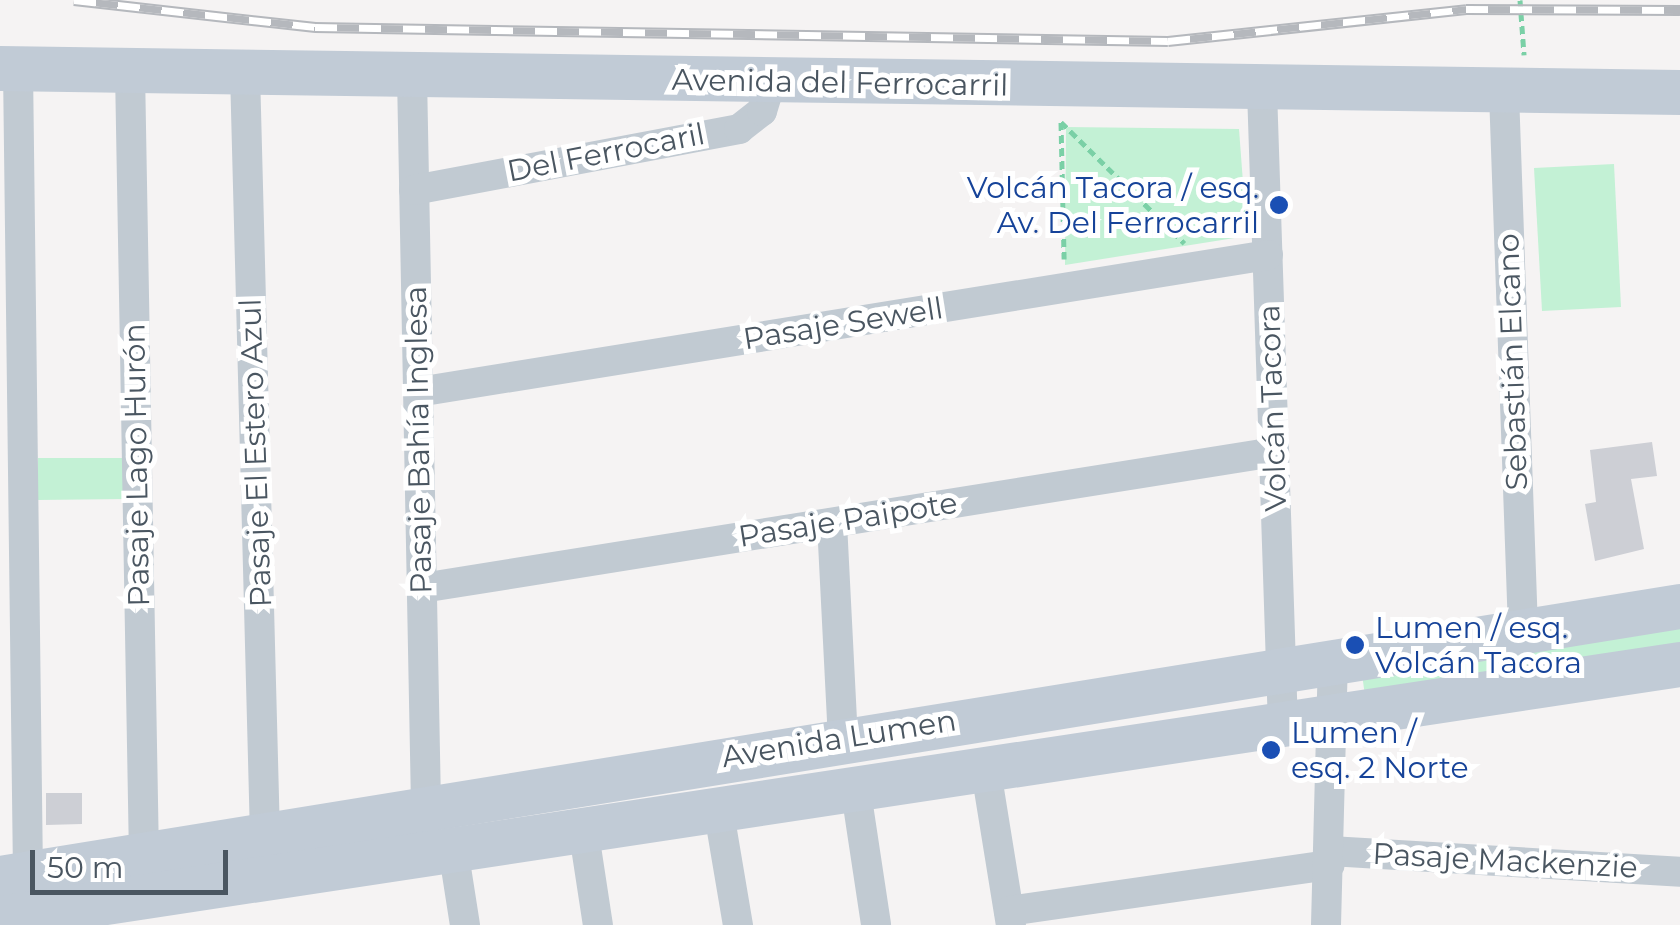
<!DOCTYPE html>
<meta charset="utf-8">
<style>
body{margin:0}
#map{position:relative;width:1680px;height:925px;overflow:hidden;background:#f5f3f3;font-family:Montserrat,sans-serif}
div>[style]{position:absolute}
.green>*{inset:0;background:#c3f1d5}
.building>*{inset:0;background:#cdcfd5}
.path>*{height:5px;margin-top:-2.5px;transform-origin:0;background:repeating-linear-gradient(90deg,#7ad0a6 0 8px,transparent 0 13px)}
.street>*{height:30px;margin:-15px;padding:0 15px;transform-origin:15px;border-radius:15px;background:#c1cad2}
.secondary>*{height:45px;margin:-22.5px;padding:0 22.5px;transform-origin:22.5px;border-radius:22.5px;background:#c1cbd6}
.rail>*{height:11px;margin-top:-5.5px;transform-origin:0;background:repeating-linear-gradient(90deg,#fff 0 22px,#b5b8bd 0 44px);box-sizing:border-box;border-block:2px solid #b5b8bd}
.dots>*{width:28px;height:28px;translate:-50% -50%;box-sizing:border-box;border:5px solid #fff;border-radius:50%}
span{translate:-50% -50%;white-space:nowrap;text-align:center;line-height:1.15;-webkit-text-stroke:10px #fff;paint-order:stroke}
.street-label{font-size:30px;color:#4a5661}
.transit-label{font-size:30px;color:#164399}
.right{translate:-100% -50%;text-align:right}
.left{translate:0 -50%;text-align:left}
.scale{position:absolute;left:30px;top:850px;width:198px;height:45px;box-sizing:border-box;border:5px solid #4a5661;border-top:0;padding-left:12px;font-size:30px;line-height:35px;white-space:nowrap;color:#4a5661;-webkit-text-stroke:8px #fff;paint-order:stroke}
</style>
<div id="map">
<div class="green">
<div style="clip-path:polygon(1066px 127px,1239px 129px,1247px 236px,1065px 265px)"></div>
<div style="clip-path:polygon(1614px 164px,1621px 307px,1542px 311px,1534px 168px)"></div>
<div style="clip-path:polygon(38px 458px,126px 458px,126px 499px,38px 500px)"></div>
<div style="clip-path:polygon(1680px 620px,1680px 648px,1365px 696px,1362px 674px)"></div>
</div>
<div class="building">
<div style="clip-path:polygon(1652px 442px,1657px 476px,1631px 479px,1644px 549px,1595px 561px,1585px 504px,1596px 502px,1590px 450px)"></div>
<div style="clip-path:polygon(46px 793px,82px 793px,82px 824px,46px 825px)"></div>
</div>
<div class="path">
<div style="left:1520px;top:0;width:55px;rotate:85.8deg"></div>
<div style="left:1061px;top:122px;width:173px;rotate:44.5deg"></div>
<div style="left:1061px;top:122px;width:137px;rotate:88.7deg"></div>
</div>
<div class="street">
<div style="left:18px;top:68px;width:809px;rotate:89.29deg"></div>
<div style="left:130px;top:71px;width:788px;rotate:88.98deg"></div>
<div style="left:245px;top:72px;width:762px;rotate:88.5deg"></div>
<div style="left:412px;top:76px;width:728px;rotate:88.9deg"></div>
<div style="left:1262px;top:90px;width:635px;rotate:88.11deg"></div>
<div style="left:1504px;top:93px;width:537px;rotate:87.97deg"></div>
<div style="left:414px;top:190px;width:331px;rotate:-10.6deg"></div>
<div style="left:739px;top:129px;width:29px;rotate:-38deg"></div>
<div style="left:762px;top:111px;width:30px;rotate:-73deg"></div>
<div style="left:418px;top:392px;width:861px;rotate:-9.16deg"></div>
<div style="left:832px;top:523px;width:215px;rotate:87.1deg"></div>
<div style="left:422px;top:588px;width:863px;rotate:-9.07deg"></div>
<div style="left:986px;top:771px;width:156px;rotate:80.8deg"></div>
<div style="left:856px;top:792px;width:134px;rotate:81.4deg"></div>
<div style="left:719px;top:813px;width:114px;rotate:80.4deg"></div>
<div style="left:584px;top:834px;width:92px;rotate:81.3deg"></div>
<div style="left:1330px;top:851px;width:351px;rotate:3.4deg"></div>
<div style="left:454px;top:855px;width:71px;rotate:81.1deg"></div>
<div style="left:1009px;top:911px;width:324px;rotate:-8.2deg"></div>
<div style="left:1326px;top:925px;width:263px;rotate:-88.5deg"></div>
</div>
<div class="secondary">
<div style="left:0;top:68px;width:1680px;rotate:0.82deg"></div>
<div style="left:0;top:878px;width:1702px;rotate:-9.2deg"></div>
<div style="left:0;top:918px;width:1699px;rotate:-8.6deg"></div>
</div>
<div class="rail">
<div style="left:74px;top:0;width:243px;rotate:6.4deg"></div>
<div style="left:315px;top:27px;width:853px;rotate:0.94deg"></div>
<div style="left:1168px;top:41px;width:300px;rotate:-6.1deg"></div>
<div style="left:1466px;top:9px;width:214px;rotate:0.3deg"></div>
</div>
<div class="dots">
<div style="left:1279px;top:205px;background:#1a4fb4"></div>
<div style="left:1355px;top:645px;background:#1a4fb4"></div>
<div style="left:1271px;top:750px;background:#1a4fb4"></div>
</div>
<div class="street-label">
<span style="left:840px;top:83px;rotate:1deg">Avenida del Ferrocarril</span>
<span style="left:606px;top:153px;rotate:-11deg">Del Ferrocaril</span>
<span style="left:843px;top:324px;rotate:-9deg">Pasaje Sewell</span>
<span style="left:1513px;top:362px;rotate:-92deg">Sebastián Elcano</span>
<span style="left:1273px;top:408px;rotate:-92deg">Volcán Tacora</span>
<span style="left:419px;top:440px;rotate:-91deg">Pasaje Bahía Inglesa</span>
<span style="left:256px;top:453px;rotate:-92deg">Pasaje El Estero Azul</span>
<span style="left:137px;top:465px;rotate:-91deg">Pasaje Lago Hurón</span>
<span style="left:848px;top:520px;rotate:-9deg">Pasaje Paipote</span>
<span style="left:839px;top:739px;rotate:-9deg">Avenida Lumen</span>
<span style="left:1505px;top:861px;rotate:3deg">Pasaje Mackenzie</span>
</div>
<div class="transit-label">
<span class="right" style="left:1259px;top:205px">Volcán Tacora / esq.<br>Av. Del Ferrocarril</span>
<span class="left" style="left:1375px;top:645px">Lumen / esq.<br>Volcán Tacora</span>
<span class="left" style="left:1291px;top:750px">Lumen /<br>esq. 2 Norte</span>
</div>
<div class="scale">50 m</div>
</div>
